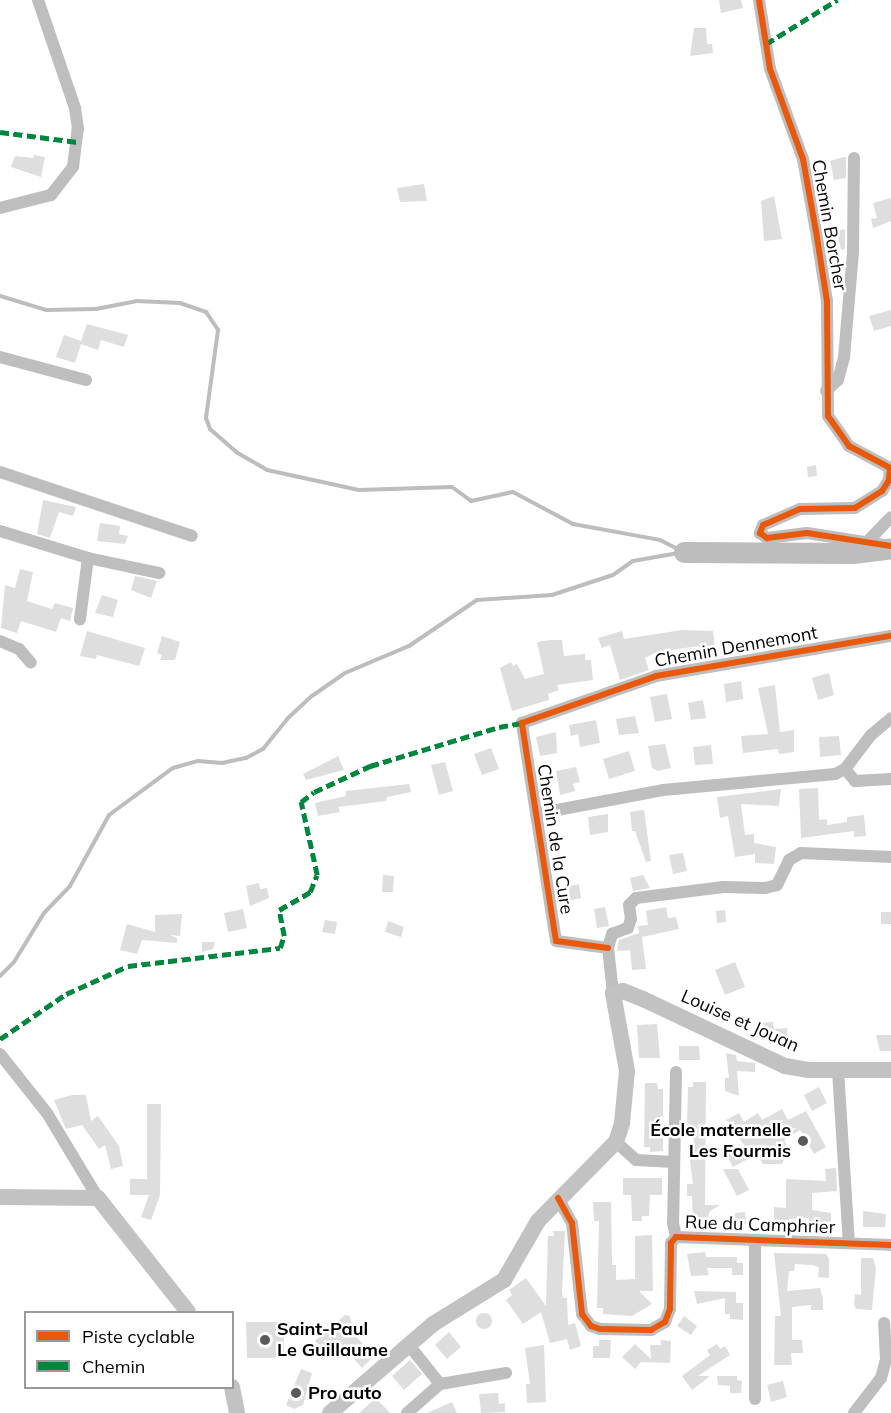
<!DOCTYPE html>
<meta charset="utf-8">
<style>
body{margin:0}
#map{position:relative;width:891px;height:1413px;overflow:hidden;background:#fff;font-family:Mulish,sans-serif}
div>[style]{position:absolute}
.stream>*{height:4px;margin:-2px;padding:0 2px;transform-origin:2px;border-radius:2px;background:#bdbdbd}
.river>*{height:21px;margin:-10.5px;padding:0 10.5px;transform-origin:10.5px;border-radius:10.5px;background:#bdbdbd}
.building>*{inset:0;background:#dedede}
.round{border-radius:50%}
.minor>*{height:12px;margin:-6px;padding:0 6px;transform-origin:6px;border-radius:6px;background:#bebebe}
.secondary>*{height:16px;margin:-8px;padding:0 8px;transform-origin:8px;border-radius:8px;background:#c2c2c2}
.quiet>*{height:4.5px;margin-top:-2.25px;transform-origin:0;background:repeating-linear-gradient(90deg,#00873e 0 9px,transparent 0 13.5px)}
.cycleway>*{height:6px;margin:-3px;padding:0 3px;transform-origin:3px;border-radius:3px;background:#e8590c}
.dots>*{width:16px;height:16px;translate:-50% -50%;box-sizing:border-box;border:3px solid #fff;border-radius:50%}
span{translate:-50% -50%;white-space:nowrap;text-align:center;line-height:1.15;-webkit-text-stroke:5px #fff;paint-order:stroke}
.street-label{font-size:18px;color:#000}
.poi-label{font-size:18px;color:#000;font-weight:700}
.right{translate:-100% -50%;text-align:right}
.left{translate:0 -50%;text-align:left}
.legend{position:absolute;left:24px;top:1311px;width:210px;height:78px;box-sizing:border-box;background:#fff;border:2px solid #999;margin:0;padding:8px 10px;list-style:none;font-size:18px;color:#000}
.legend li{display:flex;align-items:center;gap:12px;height:30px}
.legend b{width:30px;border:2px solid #999}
</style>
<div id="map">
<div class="stream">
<div style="left:0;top:296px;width:48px;rotate:16.9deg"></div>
<div style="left:46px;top:310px;width:50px;rotate:-1.1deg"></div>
<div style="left:96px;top:309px;width:42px;rotate:-11deg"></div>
<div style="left:137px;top:301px;width:43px;rotate:2.7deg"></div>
<div style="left:180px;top:303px;width:28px;rotate:19deg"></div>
<div style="left:206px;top:312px;width:22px;rotate:56deg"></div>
<div style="left:218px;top:330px;width:89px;rotate:97.8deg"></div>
<div style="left:206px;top:418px;width:12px;rotate:70deg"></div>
<div style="left:210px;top:429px;width:35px;rotate:41deg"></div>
<div style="left:236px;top:452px;width:36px;rotate:30deg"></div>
<div style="left:267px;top:470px;width:94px;rotate:12.3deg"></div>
<div style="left:359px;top:490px;width:93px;rotate:-1.8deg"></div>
<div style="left:452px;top:487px;width:24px;rotate:36deg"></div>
<div style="left:471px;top:501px;width:43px;rotate:-12.1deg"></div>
<div style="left:513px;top:492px;width:68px;rotate:28.1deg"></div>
<div style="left:573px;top:524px;width:88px;rotate:10.4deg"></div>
<div style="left:660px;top:540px;width:27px;rotate:27deg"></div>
<div style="left:0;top:976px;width:20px;rotate:-45deg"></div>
<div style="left:14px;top:962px;width:57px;rotate:-58.5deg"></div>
<div style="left:44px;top:913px;width:37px;rotate:-46deg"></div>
<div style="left:70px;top:886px;width:81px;rotate:-61.2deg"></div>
<div style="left:109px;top:815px;width:79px;rotate:-36.3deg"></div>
<div style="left:173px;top:768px;width:26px;rotate:-16deg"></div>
<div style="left:198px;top:761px;width:24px;rotate:5deg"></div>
<div style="left:222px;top:763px;width:25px;rotate:-12deg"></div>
<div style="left:246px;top:758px;width:19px;rotate:-28deg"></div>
<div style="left:263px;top:749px;width:38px;rotate:-51deg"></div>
<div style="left:287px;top:719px;width:34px;rotate:-43deg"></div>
<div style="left:312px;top:696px;width:40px;rotate:-34.9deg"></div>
<div style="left:345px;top:673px;width:69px;rotate:-22.9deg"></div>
<div style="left:409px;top:646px;width:82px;rotate:-34.1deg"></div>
<div style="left:477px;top:600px;width:75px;rotate:-3.8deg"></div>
<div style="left:552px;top:595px;width:64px;rotate:-18.2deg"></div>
<div style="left:613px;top:575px;width:24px;rotate:-35deg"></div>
<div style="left:633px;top:561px;width:52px;rotate:-10deg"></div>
</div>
<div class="river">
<div style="left:684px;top:552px;width:169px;rotate:0.3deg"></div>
<div style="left:853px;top:553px;width:38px;rotate:-7deg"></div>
</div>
<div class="building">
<div style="clip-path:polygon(719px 0,741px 0,743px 8px,721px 13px)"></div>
<div style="clip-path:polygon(694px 28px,706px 28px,707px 44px,712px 44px,713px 53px,690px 56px)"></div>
<div style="clip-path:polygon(34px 155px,45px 157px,41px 177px,11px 167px,15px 156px,33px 158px)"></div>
<div style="clip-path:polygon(843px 157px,846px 157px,846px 178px,834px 180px,830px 161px)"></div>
<div style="clip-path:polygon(424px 184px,427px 201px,400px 202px,397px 188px)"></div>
<div style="clip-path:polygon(774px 196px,782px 239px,764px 241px,761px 201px)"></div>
<div style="clip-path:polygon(891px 198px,891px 221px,873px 228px,871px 219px,877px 218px,873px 203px)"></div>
<div style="clip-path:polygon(845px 229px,845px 249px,841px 250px,837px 231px)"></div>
<div style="clip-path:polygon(891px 310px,891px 326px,874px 331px,869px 316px)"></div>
<div style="clip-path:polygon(87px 324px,128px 335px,124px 347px,101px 340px,98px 350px,81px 344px,75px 363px,56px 357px,64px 335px,81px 341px)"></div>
<div style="clip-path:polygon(816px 465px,817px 476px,808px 477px,807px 467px)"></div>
<div style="clip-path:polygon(43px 500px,76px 507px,73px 516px,59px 512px,50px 538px,37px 534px)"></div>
<div style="clip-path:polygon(100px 523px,120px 526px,119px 534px,128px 536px,125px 544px,97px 541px)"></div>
<div style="clip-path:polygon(20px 569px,33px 572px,27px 601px,52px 609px,55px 603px,73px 608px,70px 621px,61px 618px,56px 632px,21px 621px,17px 633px,1px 628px,5px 585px,15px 588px)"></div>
<div style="clip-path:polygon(135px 576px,157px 581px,151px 598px,131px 590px)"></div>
<div style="clip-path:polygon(102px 595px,118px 600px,113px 617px,95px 613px)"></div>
<div style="clip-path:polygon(682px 630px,713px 631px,716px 657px,708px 659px,707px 651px,700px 651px,699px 646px,657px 652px,645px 658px,649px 670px,620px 680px,610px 645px,602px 648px,598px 638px,622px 631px,624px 639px)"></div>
<div style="clip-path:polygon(87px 631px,145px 648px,139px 666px,97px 655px,96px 659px,80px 656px)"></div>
<div style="clip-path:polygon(162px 636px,180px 642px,175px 660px,160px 660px,162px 655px,157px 653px)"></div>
<div style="clip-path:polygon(550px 640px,562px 640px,564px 656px,585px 654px,585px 660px,591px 660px,593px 680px,557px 685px,559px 690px,548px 694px,549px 700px,512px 711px,500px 668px,511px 662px,513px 666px,517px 664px,525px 679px,544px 674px,537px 642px)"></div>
<div style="clip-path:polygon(829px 673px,834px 695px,818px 700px,812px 678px)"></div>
<div style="clip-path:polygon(741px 681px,743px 699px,726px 702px,724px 684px)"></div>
<div style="clip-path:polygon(775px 685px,780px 732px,794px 730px,794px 752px,779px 754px,778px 749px,743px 753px,741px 736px,768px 734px,758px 688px)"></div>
<div style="clip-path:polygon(667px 694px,672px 719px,655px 722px,650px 697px)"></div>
<div style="clip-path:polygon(703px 700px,706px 718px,691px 720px,688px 703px)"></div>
<div style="clip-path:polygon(635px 716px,639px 733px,619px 735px,616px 719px)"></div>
<div style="clip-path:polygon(596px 720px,600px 743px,580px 747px,578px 734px,571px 736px,569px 725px)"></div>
<div style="clip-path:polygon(556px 732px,557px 753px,540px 756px,536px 737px)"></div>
<div style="clip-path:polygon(839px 736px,841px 755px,820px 757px,819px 737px)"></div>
<div style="clip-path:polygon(665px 744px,671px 768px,658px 771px,652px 768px,648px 746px)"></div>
<div style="clip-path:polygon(711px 745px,713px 764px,695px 765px,693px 747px)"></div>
<div style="clip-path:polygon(491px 748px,499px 769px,482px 775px,474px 754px)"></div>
<div style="clip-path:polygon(629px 751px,635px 771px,609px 779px,603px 759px)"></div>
<div style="clip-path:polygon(338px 756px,344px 770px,306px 780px,303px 774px)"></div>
<div style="clip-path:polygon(445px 762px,453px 791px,439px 795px,431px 765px)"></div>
<div style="clip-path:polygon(576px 767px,580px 782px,573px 784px,575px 791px,560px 795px,556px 771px)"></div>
<div style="clip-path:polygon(409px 784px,411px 792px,387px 797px,386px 801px,338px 807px,340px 812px,318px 816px,315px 803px,346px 796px,346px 791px)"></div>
<div style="clip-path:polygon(818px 788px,819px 820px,827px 819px,827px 825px,847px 822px,847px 817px,864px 815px,866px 836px,854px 837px,854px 831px,801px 838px,799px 789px)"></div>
<div style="clip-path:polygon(781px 789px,779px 806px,741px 804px,745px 835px,754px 834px,754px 843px,776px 847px,774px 864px,755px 863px,755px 854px,735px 857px,728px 816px,720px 818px,717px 797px)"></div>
<div style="clip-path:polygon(644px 810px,651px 861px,646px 862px,635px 831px,632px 831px,630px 812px)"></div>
<div style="clip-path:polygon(608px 814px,608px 832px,590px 835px,588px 817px)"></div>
<div style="clip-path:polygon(683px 853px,687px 871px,673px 874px,669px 855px)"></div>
<div style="clip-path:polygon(383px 875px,394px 876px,393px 892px,382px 892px)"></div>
<div style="clip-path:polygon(643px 875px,650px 888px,633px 891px,630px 878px)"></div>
<div style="clip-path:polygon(259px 883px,260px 889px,267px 888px,269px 898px,250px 906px,246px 886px)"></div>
<div style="clip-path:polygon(579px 884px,581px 898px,564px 902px,561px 888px)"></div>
<div style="clip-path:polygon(605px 907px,609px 926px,597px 928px,594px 909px)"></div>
<div style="clip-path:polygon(666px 907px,668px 918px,676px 917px,679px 929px,642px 937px,646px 969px,632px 970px,630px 950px,617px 951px,619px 940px,639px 933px,638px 926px,648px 925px,646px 911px)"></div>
<div style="clip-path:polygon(243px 909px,247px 928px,228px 932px,224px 913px)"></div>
<div style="clip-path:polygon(725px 910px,726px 922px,717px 923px,716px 911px)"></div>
<div style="clip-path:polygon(881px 912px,891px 912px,891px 924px,881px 924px)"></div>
<div style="clip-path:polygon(182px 914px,180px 936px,170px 935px,177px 938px,177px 943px,142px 940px,137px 954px,120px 950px,127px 924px,155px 932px,155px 915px)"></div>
<div style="clip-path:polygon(325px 920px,337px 922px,335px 934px,322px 932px)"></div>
<div style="clip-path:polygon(388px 921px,404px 927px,401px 937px,385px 932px)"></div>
<div style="clip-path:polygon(202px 942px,215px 942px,213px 949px,202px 952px)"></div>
<div style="clip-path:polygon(735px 962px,745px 987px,725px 995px,715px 970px)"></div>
<div style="clip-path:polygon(773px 1022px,774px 1029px,787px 1028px,787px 1039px,760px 1037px,759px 1023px)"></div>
<div style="clip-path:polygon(657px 1024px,660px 1058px,639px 1058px,637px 1025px)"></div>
<div style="clip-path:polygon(876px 1035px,891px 1035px,891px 1051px,880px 1051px)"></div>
<div style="clip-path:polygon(679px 1046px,699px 1046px,700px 1060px,679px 1060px)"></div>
<div style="clip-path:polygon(726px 1053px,736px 1055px,737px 1061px,755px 1063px,755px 1072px,737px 1071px,739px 1096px,725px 1091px,725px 1078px,729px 1078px)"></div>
<div style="clip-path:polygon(693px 1082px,706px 1082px,705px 1205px,720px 1205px,710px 1211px,705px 1223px,693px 1223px,692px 1196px,687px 1196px,687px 1184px,693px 1184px,688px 1146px,694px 1146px,693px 1125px,687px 1125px,688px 1087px,693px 1087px)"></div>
<div style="clip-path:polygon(645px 1083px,657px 1083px,658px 1089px,663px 1089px,663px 1151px,650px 1152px,650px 1147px,644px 1147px)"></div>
<div style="clip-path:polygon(819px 1087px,827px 1103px,812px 1111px,804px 1095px)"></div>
<div style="clip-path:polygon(72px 1095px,86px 1095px,91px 1121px,98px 1116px,119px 1146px,123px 1166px,111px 1169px,105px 1145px,99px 1149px,82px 1125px,66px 1129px,54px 1100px)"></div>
<div style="clip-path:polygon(147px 1104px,161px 1104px,160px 1195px,151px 1220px,141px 1217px,149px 1195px,130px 1195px,130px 1179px,147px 1179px)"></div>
<div style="clip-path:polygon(782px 1109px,788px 1120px,806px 1111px,826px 1147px,814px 1154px,800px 1130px,784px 1140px,789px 1149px,782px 1164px,763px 1164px,757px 1154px,733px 1167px,727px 1155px,744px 1145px,726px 1120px,739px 1113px,744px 1122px,758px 1113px,762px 1120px)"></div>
<div style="clip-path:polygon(836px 1168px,837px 1191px,812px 1193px,812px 1210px,831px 1213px,831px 1223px,809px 1223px,809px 1218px,789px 1219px,789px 1225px,774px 1225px,774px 1207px,786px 1208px,786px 1179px,826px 1181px,825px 1169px)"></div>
<div style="clip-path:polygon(723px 1169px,738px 1169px,749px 1190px,737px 1196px)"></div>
<div style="clip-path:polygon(623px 1178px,662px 1178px,662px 1195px,650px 1195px,649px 1216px,642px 1216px,642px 1221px,632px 1221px,631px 1195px,623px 1195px)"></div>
<div style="clip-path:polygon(593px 1202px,611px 1202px,612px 1265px,616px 1265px,616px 1280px,635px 1279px,635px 1236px,652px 1235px,653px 1291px,639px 1291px,652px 1304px,632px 1316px,603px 1314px,603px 1308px,597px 1308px,599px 1221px,594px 1221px)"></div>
<div style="clip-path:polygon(863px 1211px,886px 1214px,885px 1227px,863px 1227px)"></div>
<div style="clip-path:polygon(745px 1212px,746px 1224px,735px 1224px,735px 1213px)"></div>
<div style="clip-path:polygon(553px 1231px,565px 1231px,562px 1292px,563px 1298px,567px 1298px,568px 1325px,575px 1323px,581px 1346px,570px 1350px,567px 1339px,550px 1343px,541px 1312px,523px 1324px,506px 1300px,512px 1295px,509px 1290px,526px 1278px,546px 1306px,548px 1236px,554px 1236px)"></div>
<div style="clip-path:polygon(705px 1252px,706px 1257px,737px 1257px,737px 1263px,743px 1263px,743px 1275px,732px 1275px,732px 1268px,707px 1268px,709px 1275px,691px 1276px,687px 1254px)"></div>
<div style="clip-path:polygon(774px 1253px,826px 1254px,829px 1259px,829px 1278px,818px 1277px,819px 1267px,812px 1265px,795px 1264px,794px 1271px,789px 1271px,787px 1291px,820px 1288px,823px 1299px,823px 1310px,811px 1310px,811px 1305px,792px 1307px,792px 1340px,802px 1340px,803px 1353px,791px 1353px,792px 1365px,774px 1365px,775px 1316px,781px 1316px)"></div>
<div style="clip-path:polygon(861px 1258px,873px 1258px,876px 1268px,872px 1310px,856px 1309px,854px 1304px,855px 1294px,861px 1295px)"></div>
<div style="clip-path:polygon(694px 1291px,736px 1292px,736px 1303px,743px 1303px,743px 1320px,730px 1319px,730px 1314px,725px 1314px,725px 1298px,697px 1304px)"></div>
<div class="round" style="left:476px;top:1313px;width:16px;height:16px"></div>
<div style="clip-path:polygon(345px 1315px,350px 1316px,353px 1333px,374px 1356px,362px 1368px,338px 1341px,325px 1352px,315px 1341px)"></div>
<div style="clip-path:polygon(684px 1316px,697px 1326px,691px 1335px,677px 1326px)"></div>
<div style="clip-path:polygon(246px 1322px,284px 1322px,284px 1358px,247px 1358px)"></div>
<div style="clip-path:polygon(449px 1332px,461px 1347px,447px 1359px,435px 1345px)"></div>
<div style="clip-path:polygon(599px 1340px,611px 1340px,610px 1358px,593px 1358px,593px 1346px,599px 1346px)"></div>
<div style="clip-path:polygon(661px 1340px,671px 1341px,670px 1363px,641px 1362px,635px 1369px,622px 1357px,635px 1344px,651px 1359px,650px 1345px,661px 1345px)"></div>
<div style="clip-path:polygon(717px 1344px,720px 1349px,725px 1346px,730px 1355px,698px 1376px,710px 1376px,692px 1390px,682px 1376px,710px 1355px,707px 1350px)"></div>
<div style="clip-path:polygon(544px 1345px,546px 1402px,527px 1403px,526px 1384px,530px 1384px,525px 1348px)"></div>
<div style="clip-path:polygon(410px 1360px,422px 1374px,404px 1390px,392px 1376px)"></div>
<div style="clip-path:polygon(301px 1369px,312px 1373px,303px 1405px,294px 1409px,286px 1405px)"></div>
<div style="clip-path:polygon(717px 1376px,737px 1376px,737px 1380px,742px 1381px,741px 1393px,730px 1393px,730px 1386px,718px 1385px)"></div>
<div style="clip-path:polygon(783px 1381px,787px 1397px,771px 1402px,767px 1385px)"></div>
<div style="clip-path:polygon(498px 1393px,499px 1404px,505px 1403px,505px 1412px,481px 1413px,479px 1394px)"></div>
<div style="clip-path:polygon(376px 1398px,390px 1413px,359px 1413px)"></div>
<div style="clip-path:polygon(452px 1402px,457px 1413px,427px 1413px)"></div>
</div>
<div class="minor">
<div style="left:759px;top:0;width:70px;rotate:80.9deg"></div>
<div style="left:770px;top:69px;width:96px;rotate:69.9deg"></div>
<div style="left:803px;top:159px;width:73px;rotate:79.8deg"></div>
<div style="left:816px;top:231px;width:71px;rotate:81.1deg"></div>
<div style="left:827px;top:301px;width:115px;rotate:89.5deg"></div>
<div style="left:828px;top:416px;width:37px;rotate:55deg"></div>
<div style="left:849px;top:446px;width:47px;rotate:28.2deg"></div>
<div style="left:890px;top:468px;width:12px;rotate:95deg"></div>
<div style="left:889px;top:480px;width:13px;rotate:122deg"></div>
<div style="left:882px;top:491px;width:32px;rotate:148deg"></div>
<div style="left:855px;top:508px;width:55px;rotate:179deg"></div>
<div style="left:800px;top:509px;width:40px;rotate:156.6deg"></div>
<div style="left:763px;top:525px;width:9px;rotate:111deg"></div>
<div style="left:760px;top:533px;width:9px;rotate:36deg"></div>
<div style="left:767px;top:538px;width:40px;rotate:-7.1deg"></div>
<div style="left:807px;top:533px;width:85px;rotate:8.8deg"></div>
<div style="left:0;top:208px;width:53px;rotate:-14.3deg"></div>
<div style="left:51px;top:195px;width:36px;rotate:-52deg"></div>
<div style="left:73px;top:167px;width:38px;rotate:-83deg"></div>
<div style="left:78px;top:129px;width:21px;rotate:-98deg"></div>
<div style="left:75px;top:108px;width:114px;rotate:-108.9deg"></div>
<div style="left:0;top:357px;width:89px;rotate:15deg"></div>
<div style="left:826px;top:391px;width:16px;rotate:-43deg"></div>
<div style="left:838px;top:380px;width:24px;rotate:-75deg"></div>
<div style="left:844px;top:357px;width:106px;rotate:-85.1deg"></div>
<div style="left:853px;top:251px;width:93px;rotate:-89.4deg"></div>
<div style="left:0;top:472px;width:202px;rotate:18.4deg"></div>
<div style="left:0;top:531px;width:92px;rotate:17.1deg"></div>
<div style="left:88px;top:558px;width:62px;rotate:97.5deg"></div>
<div style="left:868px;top:541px;width:33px;rotate:-46deg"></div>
<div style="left:88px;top:558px;width:73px;rotate:11.9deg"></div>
<div style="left:0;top:641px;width:21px;rotate:23deg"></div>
<div style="left:19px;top:649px;width:18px;rotate:49deg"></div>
<div style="left:845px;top:769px;width:16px;rotate:50deg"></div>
<div style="left:855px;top:781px;width:36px;rotate:-3deg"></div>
<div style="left:536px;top:814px;width:129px;rotate:-10.7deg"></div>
<div style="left:663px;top:790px;width:173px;rotate:-5.3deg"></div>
<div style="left:835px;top:774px;width:11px;rotate:-27deg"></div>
<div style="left:845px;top:769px;width:43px;rotate:-52.6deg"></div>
<div style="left:871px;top:735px;width:26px;rotate:-40deg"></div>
<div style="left:608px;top:948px;width:52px;rotate:-172.3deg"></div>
<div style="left:556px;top:941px;width:221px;rotate:-98.9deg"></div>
<div style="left:522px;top:723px;width:142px;rotate:-19.3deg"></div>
<div style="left:656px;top:676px;width:238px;rotate:-9.7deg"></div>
<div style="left:613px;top:993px;width:45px;rotate:-96.3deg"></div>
<div style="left:608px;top:948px;width:15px;rotate:-74deg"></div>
<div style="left:612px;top:934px;width:17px;rotate:-21deg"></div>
<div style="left:628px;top:928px;width:9px;rotate:-72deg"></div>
<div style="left:631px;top:919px;width:14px;rotate:-98deg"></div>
<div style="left:629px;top:905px;width:10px;rotate:-45deg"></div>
<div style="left:636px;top:898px;width:88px;rotate:-7.2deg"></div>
<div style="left:723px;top:887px;width:42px;rotate:1.4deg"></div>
<div style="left:765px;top:888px;width:12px;rotate:-14deg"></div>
<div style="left:777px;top:885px;width:28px;rotate:-64deg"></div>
<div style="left:789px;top:860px;width:14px;rotate:-30deg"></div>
<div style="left:801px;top:853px;width:90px;rotate:2.5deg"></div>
<div style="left:0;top:1054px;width:75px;rotate:51.5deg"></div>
<div style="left:47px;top:1113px;width:99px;rotate:59deg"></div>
<div style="left:838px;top:1070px;width:173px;rotate:86.4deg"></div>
<div style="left:676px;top:1072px;width:151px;rotate:91.1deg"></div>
<div style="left:673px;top:1223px;width:14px;rotate:78deg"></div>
<div style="left:616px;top:1142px;width:27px;rotate:42deg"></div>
<div style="left:636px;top:1160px;width:38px;rotate:3deg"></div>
<div style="left:558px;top:1198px;width:29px;rotate:61deg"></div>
<div style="left:572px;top:1223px;width:92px;rotate:83.7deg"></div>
<div style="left:582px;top:1314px;width:15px;rotate:53deg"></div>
<div style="left:591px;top:1326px;width:9px;rotate:18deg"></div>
<div style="left:600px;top:1329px;width:51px;rotate:1.1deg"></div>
<div style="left:651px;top:1330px;width:16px;rotate:-30deg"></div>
<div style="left:665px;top:1322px;width:14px;rotate:-69deg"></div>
<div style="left:670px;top:1309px;width:66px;rotate:-89.1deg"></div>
<div style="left:671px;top:1243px;width:8px;rotate:-50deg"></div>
<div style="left:676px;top:1237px;width:215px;rotate:2.1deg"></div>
<div style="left:408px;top:1344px;width:51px;rotate:51.3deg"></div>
<div style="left:440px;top:1384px;width:67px;rotate:-9.5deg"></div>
<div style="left:755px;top:1399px;width:159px;rotate:-90deg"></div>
<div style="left:407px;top:1413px;width:44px;rotate:-41.3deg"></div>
<div style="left:854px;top:1413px;width:44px;rotate:-52.4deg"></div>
<div style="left:881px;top:1378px;width:20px;rotate:-75deg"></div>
<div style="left:886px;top:1359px;width:36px;rotate:-93deg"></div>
</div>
<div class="secondary">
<div style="left:0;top:1197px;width:98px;rotate:0.6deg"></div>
<div style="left:98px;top:1198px;width:145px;rotate:51.7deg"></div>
<div style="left:232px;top:1387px;width:26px;rotate:79deg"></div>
<div style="left:330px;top:1413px;width:136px;rotate:-40.8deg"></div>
<div style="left:433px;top:1324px;width:84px;rotate:-31.8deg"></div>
<div style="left:504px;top:1280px;width:68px;rotate:-60deg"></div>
<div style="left:538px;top:1221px;width:111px;rotate:-45.4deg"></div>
<div style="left:616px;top:1142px;width:20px;rotate:-72deg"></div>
<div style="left:622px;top:1123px;width:52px;rotate:-84.5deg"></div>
<div style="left:627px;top:1071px;width:79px;rotate:-100.2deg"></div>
<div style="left:613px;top:993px;width:10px;rotate:-11deg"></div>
<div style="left:623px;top:991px;width:22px;rotate:22deg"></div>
<div style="left:643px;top:999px;width:157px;rotate:25.3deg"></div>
<div style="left:785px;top:1066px;width:23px;rotate:10deg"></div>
<div style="left:808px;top:1070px;width:83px"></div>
</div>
<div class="quiet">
<div style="left:766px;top:44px;width:84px;rotate:-31.8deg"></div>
<div style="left:0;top:132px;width:78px;rotate:7.4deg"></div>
<div style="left:0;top:1039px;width:80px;rotate:-34.3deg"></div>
<div style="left:66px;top:994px;width:68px;rotate:-24.3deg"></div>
<div style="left:128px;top:966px;width:153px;rotate:-6.8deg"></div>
<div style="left:280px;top:948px;width:13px;rotate:-72deg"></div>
<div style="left:284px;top:936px;width:26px;rotate:-101deg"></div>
<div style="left:279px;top:910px;width:36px;rotate:-30deg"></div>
<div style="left:310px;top:892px;width:18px;rotate:-68deg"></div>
<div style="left:317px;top:875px;width:75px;rotate:-102.4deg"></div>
<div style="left:301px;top:802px;width:16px;rotate:-38deg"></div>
<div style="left:314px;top:792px;width:62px;rotate:-24.9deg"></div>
<div style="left:370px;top:766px;width:135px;rotate:-16.8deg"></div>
<div style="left:499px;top:727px;width:23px;rotate:-10deg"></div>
</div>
<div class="cycleway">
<div style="left:759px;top:0;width:70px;rotate:80.9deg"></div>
<div style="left:770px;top:69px;width:96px;rotate:69.9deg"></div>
<div style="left:803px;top:159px;width:73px;rotate:79.8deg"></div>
<div style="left:816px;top:231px;width:71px;rotate:81.1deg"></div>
<div style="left:827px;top:301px;width:115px;rotate:89.5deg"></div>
<div style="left:828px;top:416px;width:37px;rotate:55deg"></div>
<div style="left:849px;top:446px;width:47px;rotate:28.2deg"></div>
<div style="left:890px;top:468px;width:12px;rotate:95deg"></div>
<div style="left:889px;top:480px;width:13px;rotate:122deg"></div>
<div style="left:882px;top:491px;width:32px;rotate:148deg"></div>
<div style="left:855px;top:508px;width:55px;rotate:179deg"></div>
<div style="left:800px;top:509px;width:40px;rotate:156.6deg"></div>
<div style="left:763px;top:525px;width:9px;rotate:111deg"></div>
<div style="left:760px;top:533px;width:9px;rotate:36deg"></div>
<div style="left:767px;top:538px;width:40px;rotate:-7.1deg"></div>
<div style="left:807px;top:533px;width:85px;rotate:8.8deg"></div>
<div style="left:608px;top:948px;width:52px;rotate:-172.3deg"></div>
<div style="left:556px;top:941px;width:221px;rotate:-98.9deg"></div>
<div style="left:522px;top:723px;width:142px;rotate:-19.3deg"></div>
<div style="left:656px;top:676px;width:238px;rotate:-9.7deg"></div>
<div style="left:558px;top:1198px;width:29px;rotate:61deg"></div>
<div style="left:572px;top:1223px;width:92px;rotate:83.7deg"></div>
<div style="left:582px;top:1314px;width:15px;rotate:53deg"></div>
<div style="left:591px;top:1326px;width:9px;rotate:18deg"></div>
<div style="left:600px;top:1329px;width:51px;rotate:1.1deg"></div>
<div style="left:651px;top:1330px;width:16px;rotate:-30deg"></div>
<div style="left:665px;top:1322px;width:14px;rotate:-69deg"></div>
<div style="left:670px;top:1309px;width:66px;rotate:-89.1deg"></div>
<div style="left:671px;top:1243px;width:8px;rotate:-50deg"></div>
<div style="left:676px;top:1237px;width:215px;rotate:2.1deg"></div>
</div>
<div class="dots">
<div style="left:803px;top:1141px;background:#595959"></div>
<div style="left:265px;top:1340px;background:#595959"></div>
<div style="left:296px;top:1393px;background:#595959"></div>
</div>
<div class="street-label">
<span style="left:829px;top:225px;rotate:80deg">Chemin Borcher</span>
<span style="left:736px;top:647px;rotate:-10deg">Chemin Dennemont</span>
<span style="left:555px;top:839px;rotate:81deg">Chemin de la Cure</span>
<span style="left:740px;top:1021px;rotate:24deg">Louise et Jouan</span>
<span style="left:760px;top:1225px;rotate:2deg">Rue du Camphrier</span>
</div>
<div class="poi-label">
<span class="right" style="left:791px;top:1141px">École maternelle<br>Les Fourmis</span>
<span class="left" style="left:277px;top:1340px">Saint-Paul<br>Le Guillaume</span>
<span class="left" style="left:308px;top:1393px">Pro auto</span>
</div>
<ul class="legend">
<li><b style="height:8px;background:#e8590c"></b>Piste cyclable</li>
<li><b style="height:8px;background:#00873e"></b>Chemin</li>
</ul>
</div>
